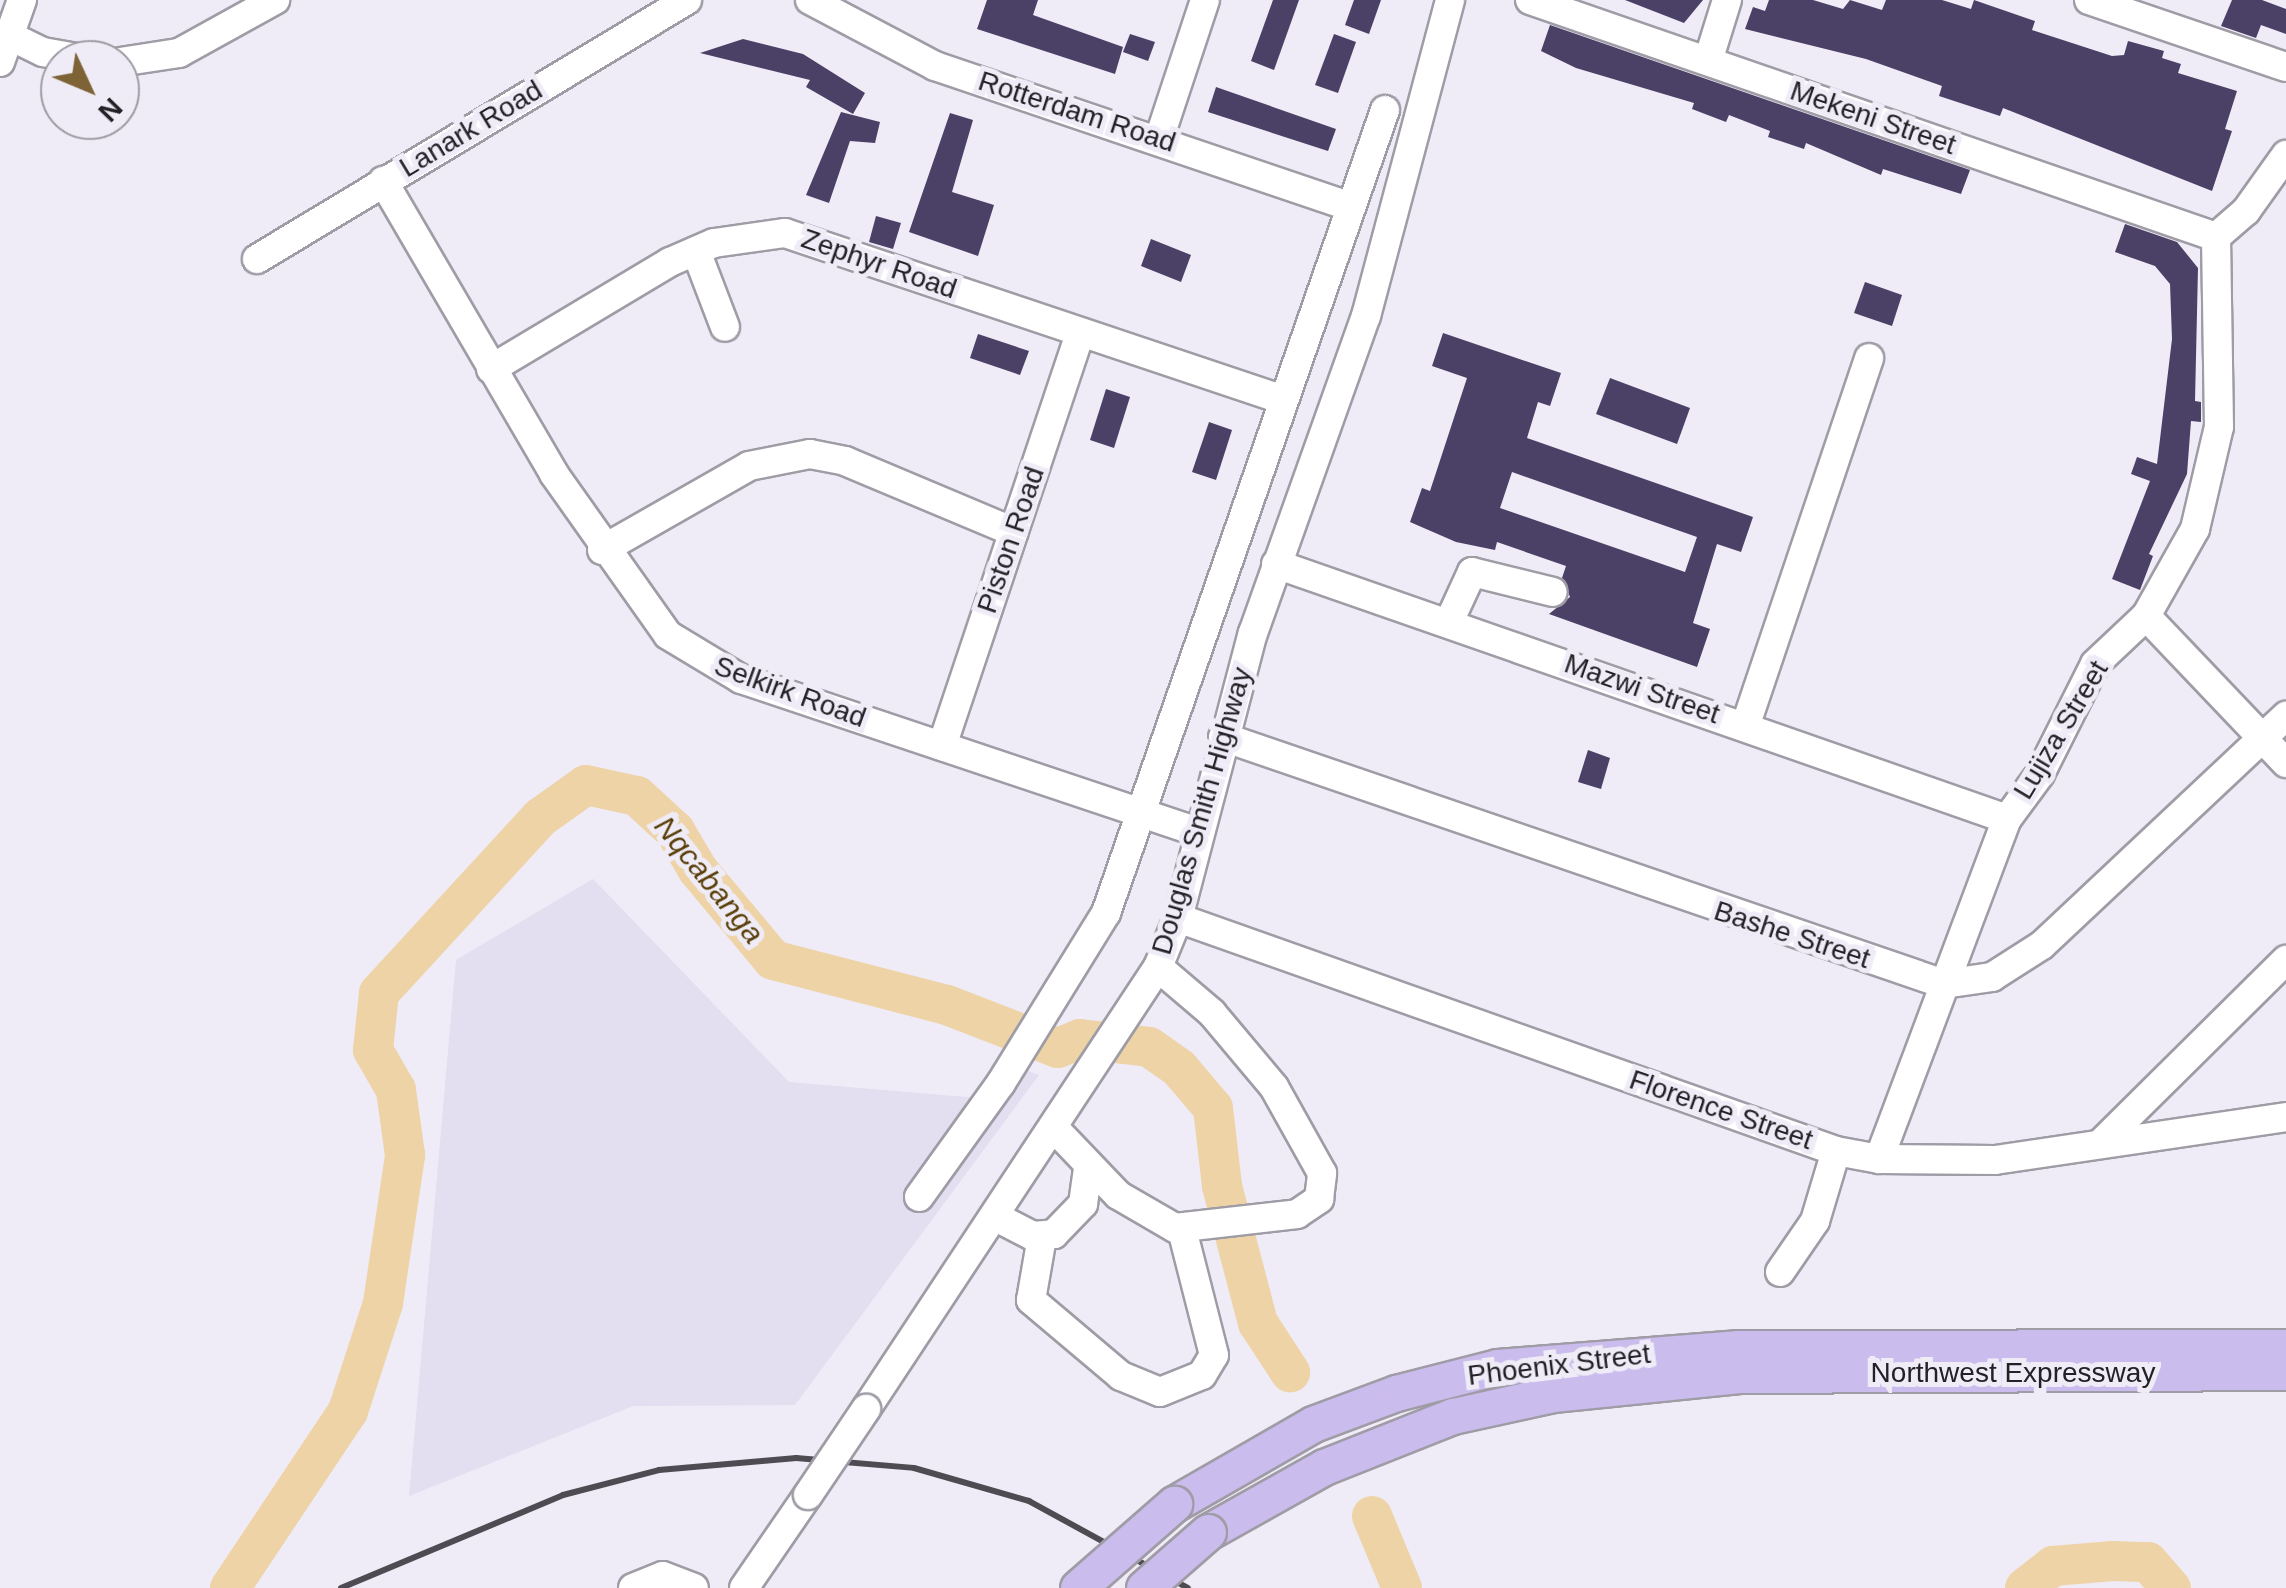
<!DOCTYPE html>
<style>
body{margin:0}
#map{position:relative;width:2286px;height:1588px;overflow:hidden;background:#efecf7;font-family:Helvetica,sans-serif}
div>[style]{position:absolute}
.built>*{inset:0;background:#e3def0}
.river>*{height:40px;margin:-20px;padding:0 20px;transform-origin:20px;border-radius:20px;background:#eed3a7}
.building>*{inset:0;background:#4b4066}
.roads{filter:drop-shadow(2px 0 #9f9ca6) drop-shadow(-2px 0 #9f9ca6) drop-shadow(0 2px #9f9ca6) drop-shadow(0 -2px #9f9ca6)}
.minor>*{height:28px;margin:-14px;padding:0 14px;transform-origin:14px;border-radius:14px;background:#fff}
.major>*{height:35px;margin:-17.5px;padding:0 17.5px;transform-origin:17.5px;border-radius:17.5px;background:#cabcec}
.rail>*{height:6px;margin:-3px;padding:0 3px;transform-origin:3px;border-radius:3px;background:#4e4c52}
.bridges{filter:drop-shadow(2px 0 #9f9ca6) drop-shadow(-2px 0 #9f9ca6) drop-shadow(0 2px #9f9ca6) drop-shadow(0 -2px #9f9ca6)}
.minor-bridge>*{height:28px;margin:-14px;padding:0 14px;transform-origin:14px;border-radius:14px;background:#fff}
.major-bridge>*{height:35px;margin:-17.5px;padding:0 17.5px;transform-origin:17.5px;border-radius:17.5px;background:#cabcec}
span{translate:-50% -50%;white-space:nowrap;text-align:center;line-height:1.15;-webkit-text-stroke:10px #efecf7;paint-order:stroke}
.street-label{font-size:28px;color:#222125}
.water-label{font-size:30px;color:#593e07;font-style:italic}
.north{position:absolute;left:40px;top:40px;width:100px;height:100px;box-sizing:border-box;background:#efecf7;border:2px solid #9d9ba3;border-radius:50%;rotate:134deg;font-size:28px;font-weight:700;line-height:40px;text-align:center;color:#222125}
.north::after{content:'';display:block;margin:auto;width:35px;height:45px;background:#7d6335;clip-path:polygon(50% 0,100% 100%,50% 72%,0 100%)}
</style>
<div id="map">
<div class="built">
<div style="clip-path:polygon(593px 879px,789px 1082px,978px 1098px,1011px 1065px,1039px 1075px,795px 1405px,633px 1406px,409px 1496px,456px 960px)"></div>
</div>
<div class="river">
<div style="left:1372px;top:1516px;width:78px;rotate:67.4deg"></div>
<div style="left:230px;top:1588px;width:213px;rotate:-56.3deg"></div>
<div style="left:348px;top:1411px;width:114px;rotate:-72deg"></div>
<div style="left:383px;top:1303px;width:150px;rotate:-81.5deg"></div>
<div style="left:405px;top:1155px;width:66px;rotate:-97.9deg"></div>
<div style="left:396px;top:1090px;width:46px;rotate:-119.9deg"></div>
<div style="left:373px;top:1050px;width:57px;rotate:-84deg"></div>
<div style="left:379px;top:993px;width:239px;rotate:-47.4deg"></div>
<div style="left:541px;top:817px;width:55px;rotate:-35.4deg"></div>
<div style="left:586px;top:785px;width:52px;rotate:12.2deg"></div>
<div style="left:637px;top:796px;width:52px;rotate:42.6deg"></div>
<div style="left:675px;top:831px;width:45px;rotate:59.5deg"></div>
<div style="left:698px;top:870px;width:117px;rotate:50.2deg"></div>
<div style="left:773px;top:960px;width:180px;rotate:14.5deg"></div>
<div style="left:947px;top:1005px;width:119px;rotate:21.2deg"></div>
<div style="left:1058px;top:1048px;width:24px;rotate:-22deg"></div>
<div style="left:1080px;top:1039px;width:69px;rotate:6.6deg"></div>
<div style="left:1149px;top:1047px;width:37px;rotate:35deg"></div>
<div style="left:1179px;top:1068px;width:52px;rotate:49.6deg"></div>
<div style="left:1213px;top:1108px;width:79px;rotate:83.4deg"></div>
<div style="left:1222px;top:1186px;width:142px;rotate:75.3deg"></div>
<div style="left:1258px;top:1323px;width:59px;rotate:56.9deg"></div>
<div style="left:2025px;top:1588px;width:36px;rotate:-38deg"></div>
<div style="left:2053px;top:1566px;width:60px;rotate:-4.8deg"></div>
<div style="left:2113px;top:1561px;width:35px;rotate:2deg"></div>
<div style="left:2148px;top:1562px;width:35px;rotate:49deg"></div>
</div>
<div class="building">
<div style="clip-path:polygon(987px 0,1038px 0,1033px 15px,1123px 47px,1115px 74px,977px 29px)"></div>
<div style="clip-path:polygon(1273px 0,1299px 0,1274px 70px,1251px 61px)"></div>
<div style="clip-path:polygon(1354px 0,1381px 0,1369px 34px,1345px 25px)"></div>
<div style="clip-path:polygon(1625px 0,1703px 0,1684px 23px)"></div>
<div style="clip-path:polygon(1769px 0,1813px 0,1843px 9px,1850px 0,1882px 10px,1886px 0,1942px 0,1971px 9px,1974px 0,2035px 21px,2032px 30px,2112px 56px,2124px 55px,2128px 41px,2164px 51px,2162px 58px,2181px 64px,2178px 73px,2237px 91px,2225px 129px,2232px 131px,2212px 191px,2003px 108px,2000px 116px,1939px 96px,1942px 86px,1866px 59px,1745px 29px,1753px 7px,1765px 11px)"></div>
<div style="clip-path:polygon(2232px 0,2262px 0,2286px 9px,2286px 34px,2261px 25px,2256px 38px,2221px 26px)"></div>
<div style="clip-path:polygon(1550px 25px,1970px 170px,1961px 194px,1883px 169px,1881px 175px,1806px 143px,1804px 149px,1768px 137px,1770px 131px,1729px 115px,1726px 122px,1692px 109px,1694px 103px,1576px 68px,1541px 51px)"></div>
<div style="clip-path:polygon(1130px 34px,1155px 42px,1148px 61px,1123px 52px)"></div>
<div style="clip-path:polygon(1334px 34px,1356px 42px,1338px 93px,1315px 85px)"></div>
<div style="clip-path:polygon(743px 39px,803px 54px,865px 93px,853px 114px,806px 87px,810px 80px,700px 53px)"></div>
<div style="clip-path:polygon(1216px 87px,1336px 129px,1328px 151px,1208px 112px)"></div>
<div style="clip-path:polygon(841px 112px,880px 122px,875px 143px,850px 141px,829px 203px,806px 195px)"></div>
<div style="clip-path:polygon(950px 113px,973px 120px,952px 192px,994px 205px,978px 256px,909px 232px)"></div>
<div style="clip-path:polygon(876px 216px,901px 223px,893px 249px,869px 242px)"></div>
<div style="clip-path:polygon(2125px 224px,2177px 242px,2198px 268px,2195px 401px,2201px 402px,2201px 422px,2191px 421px,2187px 474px,2149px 554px,2153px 556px,2140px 590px,2112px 579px,2150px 481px,2131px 474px,2137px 457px,2157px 464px,2172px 339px,2170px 284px,2155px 266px,2115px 252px)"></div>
<div style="clip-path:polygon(1151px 239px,1191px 255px,1181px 282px,1141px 266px)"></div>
<div style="clip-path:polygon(1865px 282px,1902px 295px,1892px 326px,1854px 313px)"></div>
<div style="clip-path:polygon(evenodd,1443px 333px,1561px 373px,1550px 406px,1538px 402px,1527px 438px,1753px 517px,1741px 552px,1717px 544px,1693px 623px,1710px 629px,1697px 667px,1549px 614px,1570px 597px,1562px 578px,1566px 566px,1497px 542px,1495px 550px,1456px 542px,1410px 522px,1422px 488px,1430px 491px,1467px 378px,1432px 366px,1443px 333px,1512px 472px,1697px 537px,1685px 572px,1500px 508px,1512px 472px)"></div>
<div style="clip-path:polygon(978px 334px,1029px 351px,1020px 375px,970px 358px)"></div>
<div style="clip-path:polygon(1610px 378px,1690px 408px,1677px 444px,1596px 414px)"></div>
<div style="clip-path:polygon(1106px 389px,1130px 397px,1114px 448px,1090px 440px)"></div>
<div style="clip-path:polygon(1209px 422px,1232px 430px,1216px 480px,1192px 472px)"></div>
<div style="clip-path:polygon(1588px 750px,1610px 758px,1601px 789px,1578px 782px)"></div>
</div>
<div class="roads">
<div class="minor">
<div style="left:810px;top:0;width:141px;rotate:27.8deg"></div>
<div style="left:935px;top:66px;width:439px;rotate:18.7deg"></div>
<div style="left:1530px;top:0;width:726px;rotate:19.06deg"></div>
<div style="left:2089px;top:0;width:208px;rotate:18.8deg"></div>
<div style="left:10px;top:36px;width:37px;rotate:26deg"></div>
<div style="left:43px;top:52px;width:46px;rotate:10.1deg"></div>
<div style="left:1708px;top:61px;width:64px;rotate:-72.7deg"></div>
<div style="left:0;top:62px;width:66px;rotate:-70.5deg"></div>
<div style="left:120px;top:62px;width:60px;rotate:-8.7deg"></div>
<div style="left:179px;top:53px;width:110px;rotate:-28.9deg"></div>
<div style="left:1159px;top:139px;width:146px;rotate:-71.7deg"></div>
<div style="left:383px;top:181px;width:339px;rotate:59.7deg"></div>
<div style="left:554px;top:474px;width:197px;rotate:54.7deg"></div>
<div style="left:668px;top:635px;width:85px;rotate:31.1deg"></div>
<div style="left:741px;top:679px;width:483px;rotate:18.5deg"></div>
<div style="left:696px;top:251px;width:81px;rotate:69.1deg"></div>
<div style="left:257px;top:259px;width:502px;rotate:-31.06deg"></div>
<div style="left:491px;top:369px;width:209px;rotate:-30.9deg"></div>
<div style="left:670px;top:262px;width:48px;rotate:-23.4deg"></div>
<div style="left:714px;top:243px;width:72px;rotate:-8deg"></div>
<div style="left:785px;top:233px;width:526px;rotate:18.5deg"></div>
<div style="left:602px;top:550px;width:169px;rotate:-29.7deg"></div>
<div style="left:749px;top:466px;width:62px;rotate:-11.1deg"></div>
<div style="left:810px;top:454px;width:36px;rotate:11deg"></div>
<div style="left:845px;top:461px;width:183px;rotate:22.8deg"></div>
<div style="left:1276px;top:564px;width:774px;rotate:19.23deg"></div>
<div style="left:2146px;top:616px;width:203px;rotate:46.4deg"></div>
<div style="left:1449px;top:622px;width:55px;rotate:-65.3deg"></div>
<div style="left:1472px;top:572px;width:83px;rotate:13.9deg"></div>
<div style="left:1746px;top:724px;width:386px;rotate:-71.4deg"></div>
<div style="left:1223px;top:737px;width:762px;rotate:18.91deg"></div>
<div style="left:1944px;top:984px;width:49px;rotate:-8.3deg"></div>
<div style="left:1992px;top:977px;width:59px;rotate:-32.6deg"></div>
<div style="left:2042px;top:945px;width:335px;rotate:-43.2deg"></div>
<div style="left:942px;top:746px;width:434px;rotate:-71.5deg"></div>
<div style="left:1178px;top:918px;width:698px;rotate:19.5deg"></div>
<div style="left:1836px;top:1151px;width:44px;rotate:10.5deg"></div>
<div style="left:1879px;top:1159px;width:116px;rotate:0.5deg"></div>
<div style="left:1995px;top:1160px;width:294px;rotate:-8.4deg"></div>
<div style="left:1055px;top:1129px;width:91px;rotate:46.3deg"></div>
<div style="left:1118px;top:1195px;width:66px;rotate:30.1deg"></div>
<div style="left:1175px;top:1228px;width:123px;rotate:-6.5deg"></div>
<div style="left:1297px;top:1214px;width:27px;rotate:-34deg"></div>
<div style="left:1319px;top:1199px;width:26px;rotate:-83deg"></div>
<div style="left:1322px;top:1173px;width:98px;rotate:-119.2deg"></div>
<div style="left:1274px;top:1087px;width:97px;rotate:-130deg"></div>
<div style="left:1212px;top:1013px;width:71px;rotate:-139.6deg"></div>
<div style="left:2102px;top:1142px;width:259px;rotate:-44.7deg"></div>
<div style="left:1879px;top:1159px;width:363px;rotate:-69.4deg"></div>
<div style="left:2007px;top:819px;width:56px;rotate:-53.7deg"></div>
<div style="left:2040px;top:774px;width:123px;rotate:-63.4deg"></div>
<div style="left:2095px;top:664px;width:70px;rotate:-43.3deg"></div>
<div style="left:2146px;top:616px;width:100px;rotate:-60.6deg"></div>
<div style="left:2195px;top:529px;width:105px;rotate:-76.8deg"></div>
<div style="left:2219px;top:427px;width:190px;rotate:-90.9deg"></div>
<div style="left:2216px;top:237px;width:40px;rotate:-41deg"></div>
<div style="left:2246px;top:211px;width:69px;rotate:-54.5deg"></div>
<div style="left:919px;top:1197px;width:140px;rotate:-54.3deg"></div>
<div style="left:1001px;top:1083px;width:200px;rotate:-58.3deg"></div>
<div style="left:1106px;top:913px;width:850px;rotate:-70.84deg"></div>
<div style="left:996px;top:1217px;width:42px;rotate:27.2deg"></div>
<div style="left:1033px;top:1236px;width:21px;rotate:-5deg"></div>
<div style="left:1054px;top:1234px;width:42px;rotate:-46deg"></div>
<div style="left:1083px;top:1204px;width:37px;rotate:-82deg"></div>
<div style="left:1042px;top:1237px;width:64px;rotate:99.9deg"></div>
<div style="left:1031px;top:1300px;width:118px;rotate:40.2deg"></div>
<div style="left:1121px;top:1376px;width:42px;rotate:22.3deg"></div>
<div style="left:1160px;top:1392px;width:45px;rotate:-22deg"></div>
<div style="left:1202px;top:1375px;width:23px;rotate:-59deg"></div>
<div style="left:1214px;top:1355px;width:130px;rotate:-104.3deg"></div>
<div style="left:1780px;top:1272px;width:62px;rotate:-55.5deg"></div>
<div style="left:1815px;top:1221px;width:73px;rotate:-73.3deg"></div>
<div style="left:866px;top:1409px;width:530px;rotate:-56.55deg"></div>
<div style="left:1158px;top:967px;width:53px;rotate:-67.8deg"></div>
<div style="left:1178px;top:918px;width:295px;rotate:-75.3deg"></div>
<div style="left:1253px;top:633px;width:337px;rotate:-70.4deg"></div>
<div style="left:1366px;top:316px;width:327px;rotate:-75.1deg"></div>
<div style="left:633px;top:1588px;width:32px;rotate:-22deg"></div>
<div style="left:663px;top:1576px;width:33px;rotate:21deg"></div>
<div style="left:744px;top:1588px;width:113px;rotate:-55.5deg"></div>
</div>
<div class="major">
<div style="left:1174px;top:1504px;width:160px;rotate:-29.9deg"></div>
<div style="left:1313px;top:1424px;width:89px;rotate:-20.5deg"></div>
<div style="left:1396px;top:1393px;width:104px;rotate:-14.4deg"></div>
<div style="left:1497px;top:1367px;width:243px;rotate:-4.5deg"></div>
<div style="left:1739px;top:1348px;width:547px;rotate:-0.1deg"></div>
<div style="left:1208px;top:1532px;width:133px;rotate:-29.3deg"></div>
<div style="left:1324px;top:1467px;width:139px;rotate:-21.6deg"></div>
<div style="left:1453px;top:1416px;width:102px;rotate:-12.4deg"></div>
<div style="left:1553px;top:1394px;width:187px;rotate:-5.8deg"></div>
<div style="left:1739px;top:1375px;width:547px;rotate:-0.31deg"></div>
</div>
</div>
<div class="rail">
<div style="left:341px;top:1588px;width:241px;rotate:-22.7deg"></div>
<div style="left:563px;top:1495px;width:99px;rotate:-14.6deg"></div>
<div style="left:659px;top:1470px;width:138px;rotate:-5deg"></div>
<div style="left:796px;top:1458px;width:118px;rotate:4.8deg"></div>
<div style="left:914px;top:1468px;width:120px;rotate:16deg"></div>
<div style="left:1029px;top:1501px;width:181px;rotate:28.7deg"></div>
</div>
<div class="bridges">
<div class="minor-bridge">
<div style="left:808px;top:1495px;width:104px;rotate:-56deg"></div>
</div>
<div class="major-bridge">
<div style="left:1078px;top:1588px;width:128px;rotate:-41.2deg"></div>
<div style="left:1144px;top:1588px;width:85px;rotate:-41.2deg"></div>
</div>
</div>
<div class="street-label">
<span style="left:1077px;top:112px;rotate:18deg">Rotterdam Road</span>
<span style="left:1873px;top:118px;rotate:19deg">Mekeni Street</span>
<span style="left:471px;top:129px;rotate:-31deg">Lanark Road</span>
<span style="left:879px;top:264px;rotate:19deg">Zephyr Road</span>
<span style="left:1011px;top:540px;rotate:-71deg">Piston Road</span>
<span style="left:1642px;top:689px;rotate:19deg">Mazwi Street</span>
<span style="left:790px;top:692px;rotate:20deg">Selkirk Road</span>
<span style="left:2061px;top:730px;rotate:-59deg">Lujiza Street</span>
<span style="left:1202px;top:811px;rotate:-74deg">Douglas Smith Highway</span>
<span style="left:1792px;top:935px;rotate:18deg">Bashe Street</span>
<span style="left:1721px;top:1110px;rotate:19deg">Florence Street</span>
<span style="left:1559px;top:1365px;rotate:-7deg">Phoenix Street</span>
<span style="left:2013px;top:1373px">Northwest Expressway</span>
</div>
<div class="water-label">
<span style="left:709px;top:880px;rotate:51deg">Nqcabanga</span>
</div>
<div class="north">N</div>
</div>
